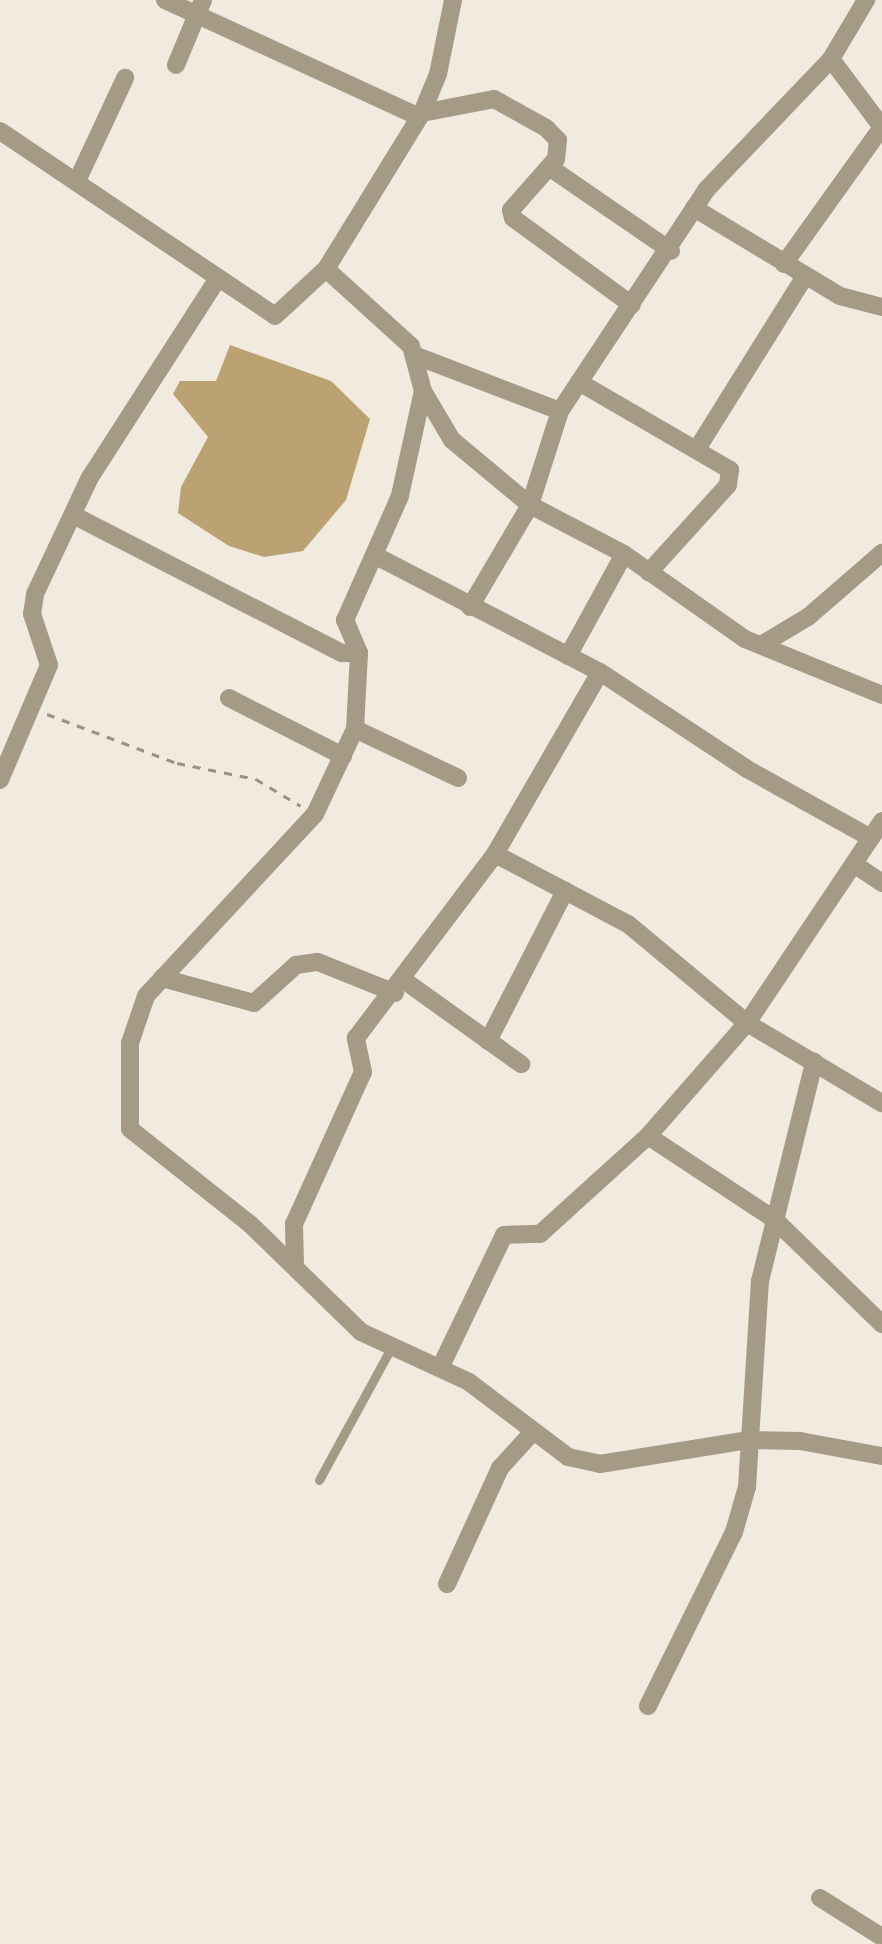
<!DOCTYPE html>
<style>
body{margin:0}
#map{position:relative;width:882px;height:1944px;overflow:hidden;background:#f0eadf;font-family:"Noto Serif",serif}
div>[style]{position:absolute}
.water>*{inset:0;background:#baa273}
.path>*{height:2.5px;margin-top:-1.25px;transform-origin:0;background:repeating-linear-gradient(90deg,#96928a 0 8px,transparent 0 16px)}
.service>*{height:9px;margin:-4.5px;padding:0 4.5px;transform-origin:4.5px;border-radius:4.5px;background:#a59a86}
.minor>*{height:18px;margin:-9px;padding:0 9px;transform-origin:9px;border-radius:9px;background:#a59a86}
span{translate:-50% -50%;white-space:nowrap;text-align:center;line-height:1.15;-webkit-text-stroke:8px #f0eadf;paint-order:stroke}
</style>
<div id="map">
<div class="water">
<div style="clip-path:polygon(230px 345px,331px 381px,370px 419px,346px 500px,303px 551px,264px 557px,229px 546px,178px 513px,181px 487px,208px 437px,173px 394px,180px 381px,216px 381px)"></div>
</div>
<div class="path">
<div style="left:47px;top:714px;width:139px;rotate:20.7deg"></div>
<div style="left:177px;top:763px;width:81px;rotate:11.4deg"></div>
<div style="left:256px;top:779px;width:52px;rotate:31deg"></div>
</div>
<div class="service">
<div style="left:319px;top:1480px;width:153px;rotate:-61.4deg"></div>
</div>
<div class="minor">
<div style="left:165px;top:0;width:280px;rotate:24.7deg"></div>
<div style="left:176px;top:65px;width:70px;rotate:-67.4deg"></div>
<div style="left:422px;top:113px;width:73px;rotate:-11deg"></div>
<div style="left:494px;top:99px;width:60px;rotate:29.1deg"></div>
<div style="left:546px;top:128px;width:17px;rotate:45deg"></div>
<div style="left:558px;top:140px;width:19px;rotate:96deg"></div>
<div style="left:556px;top:159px;width:68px;rotate:131.4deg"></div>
<div style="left:511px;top:210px;width:8px;rotate:76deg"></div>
<div style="left:513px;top:218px;width:147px;rotate:36.2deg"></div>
<div style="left:0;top:131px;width:331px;rotate:33.9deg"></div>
<div style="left:275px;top:316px;width:69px;rotate:-42.7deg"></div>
<div style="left:326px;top:269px;width:183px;rotate:-58.4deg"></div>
<div style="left:422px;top:113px;width:42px;rotate:-67.7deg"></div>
<div style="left:438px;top:74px;width:76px;rotate:-78.5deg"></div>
<div style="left:549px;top:167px;width:148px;rotate:34.5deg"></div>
<div style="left:77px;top:181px;width:114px;rotate:-65deg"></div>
<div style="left:694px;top:208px;width:170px;rotate:31.1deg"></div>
<div style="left:840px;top:296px;width:43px;rotate:14.7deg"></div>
<div style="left:784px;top:264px;width:168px;rotate:-54.4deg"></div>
<div style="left:882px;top:127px;width:85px;rotate:-126.9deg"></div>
<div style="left:326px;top:269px;width:115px;rotate:42.2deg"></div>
<div style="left:411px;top:346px;width:47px;rotate:75.1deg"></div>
<div style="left:423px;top:391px;width:57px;rotate:59.4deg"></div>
<div style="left:452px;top:440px;width:102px;rotate:39.8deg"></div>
<div style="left:530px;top:505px;width:106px;rotate:27.5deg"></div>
<div style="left:624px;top:554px;width:148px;rotate:35.1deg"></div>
<div style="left:745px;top:639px;width:148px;rotate:22.2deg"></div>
<div style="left:414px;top:355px;width:156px;rotate:21deg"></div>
<div style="left:579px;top:382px;width:175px;rotate:30.2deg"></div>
<div style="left:730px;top:470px;width:15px;rotate:98deg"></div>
<div style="left:728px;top:485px;width:118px;rotate:132.2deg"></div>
<div style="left:423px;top:391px;width:107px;rotate:102.4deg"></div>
<div style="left:400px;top:496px;width:136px;rotate:113.9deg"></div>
<div style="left:345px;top:620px;width:36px;rotate:67deg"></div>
<div style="left:359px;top:653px;width:76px;rotate:93deg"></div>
<div style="left:355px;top:729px;width:94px;rotate:115.2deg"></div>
<div style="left:315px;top:814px;width:248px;rotate:132.9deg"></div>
<div style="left:146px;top:996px;width:50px;rotate:108.8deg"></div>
<div style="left:130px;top:1043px;width:86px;rotate:90deg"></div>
<div style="left:130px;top:1129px;width:153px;rotate:38.4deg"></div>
<div style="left:250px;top:1224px;width:155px;rotate:44.2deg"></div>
<div style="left:361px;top:1332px;width:119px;rotate:24.8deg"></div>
<div style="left:469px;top:1382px;width:124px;rotate:37.1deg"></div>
<div style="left:568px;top:1457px;width:33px;rotate:12deg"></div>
<div style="left:600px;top:1464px;width:151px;rotate:-9.2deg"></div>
<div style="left:749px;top:1440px;width:51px;rotate:1.1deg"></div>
<div style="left:800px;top:1441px;width:83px;rotate:10.4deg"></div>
<div style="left:697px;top:449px;width:204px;rotate:-58deg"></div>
<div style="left:75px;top:516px;width:300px;rotate:27.2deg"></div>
<div style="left:342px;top:653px;width:17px"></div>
<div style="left:376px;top:556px;width:252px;rotate:27.4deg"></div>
<div style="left:600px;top:672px;width:176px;rotate:33.4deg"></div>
<div style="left:747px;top:769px;width:142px;rotate:29.1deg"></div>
<div style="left:470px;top:607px;width:118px;rotate:-59.5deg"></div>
<div style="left:530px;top:505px;width:99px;rotate:-72.3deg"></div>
<div style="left:560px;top:411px;width:265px;rotate:-56.5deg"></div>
<div style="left:706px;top:190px;width:181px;rotate:-46.3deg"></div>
<div style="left:831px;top:59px;width:69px;rotate:-59.3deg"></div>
<div style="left:761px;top:645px;width:55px;rotate:-30.8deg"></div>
<div style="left:808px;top:617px;width:98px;rotate:-40.9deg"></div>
<div style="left:568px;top:656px;width:116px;rotate:-61.2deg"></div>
<div style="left:229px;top:698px;width:128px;rotate:27deg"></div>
<div style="left:355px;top:729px;width:114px;rotate:25.4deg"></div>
<div style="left:0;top:780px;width:125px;rotate:-66.9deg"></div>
<div style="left:49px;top:665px;width:54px;rotate:-108.4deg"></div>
<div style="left:32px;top:614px;width:20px;rotate:-81deg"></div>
<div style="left:35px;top:594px;width:127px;rotate:-64.8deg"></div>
<div style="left:89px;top:479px;width:237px;rotate:-57.3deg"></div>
<div style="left:495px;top:854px;width:150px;rotate:27.8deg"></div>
<div style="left:628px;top:924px;width:155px;rotate:39.8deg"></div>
<div style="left:747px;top:1023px;width:157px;rotate:30.7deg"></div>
<div style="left:854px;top:864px;width:34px;rotate:34deg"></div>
<div style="left:162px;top:978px;width:95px;rotate:15.2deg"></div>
<div style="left:254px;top:1003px;width:57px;rotate:-42.1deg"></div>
<div style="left:296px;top:965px;width:22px;rotate:-8deg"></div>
<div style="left:318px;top:962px;width:83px;rotate:21.9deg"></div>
<div style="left:405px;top:981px;width:143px;rotate:35.6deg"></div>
<div style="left:488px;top:1041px;width:169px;rotate:-62.8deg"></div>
<div style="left:648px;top:1136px;width:151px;rotate:33.4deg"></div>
<div style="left:774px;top:1219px;width:151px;rotate:44.2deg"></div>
<div style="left:295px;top:1266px;width:42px;rotate:-91.4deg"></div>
<div style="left:294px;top:1224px;width:167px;rotate:-65.6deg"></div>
<div style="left:363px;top:1072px;width:35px;rotate:-102deg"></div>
<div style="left:356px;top:1038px;width:231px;rotate:-52.9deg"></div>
<div style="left:495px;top:854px;width:210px;rotate:-60deg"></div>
<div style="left:441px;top:1366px;width:145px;rotate:-64.3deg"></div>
<div style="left:504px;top:1235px;width:36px;rotate:-2deg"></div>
<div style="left:540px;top:1234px;width:146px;rotate:-42.2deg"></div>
<div style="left:648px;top:1136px;width:150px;rotate:-48.8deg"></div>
<div style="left:747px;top:1023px;width:243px;rotate:-56.2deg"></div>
<div style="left:447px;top:1584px;width:128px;rotate:-65.4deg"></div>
<div style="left:500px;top:1468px;width:46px;rotate:-47.6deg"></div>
<div style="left:648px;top:1706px;width:194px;rotate:-63.7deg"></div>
<div style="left:734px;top:1532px;width:47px;rotate:-73.9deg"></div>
<div style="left:747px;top:1487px;width:206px;rotate:-86.4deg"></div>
<div style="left:760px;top:1281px;width:226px;rotate:-76.1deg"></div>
<div style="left:820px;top:1898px;width:73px;rotate:32.2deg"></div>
</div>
</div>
